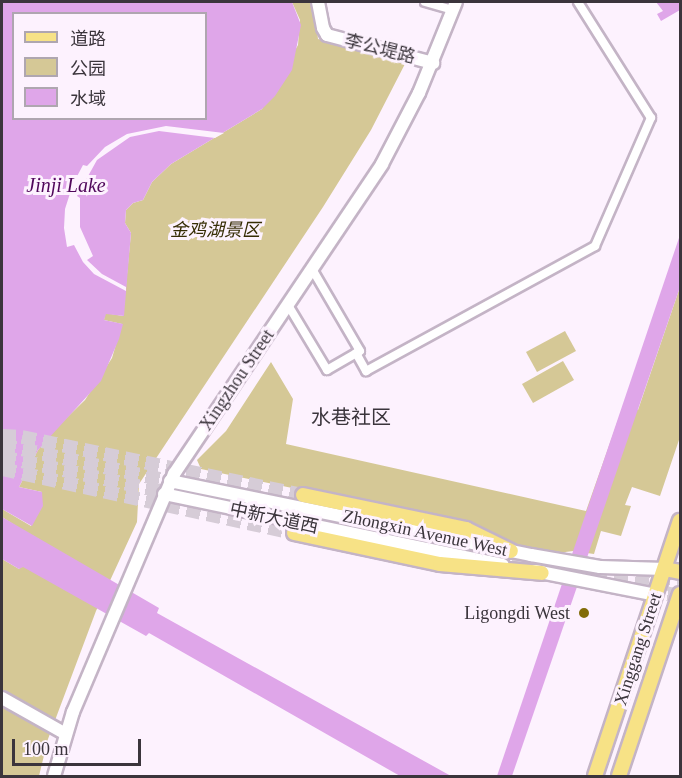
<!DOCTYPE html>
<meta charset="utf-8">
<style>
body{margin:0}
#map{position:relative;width:682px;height:778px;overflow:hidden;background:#fdf2fe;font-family:"Times New Roman","Noto Sans SC",serif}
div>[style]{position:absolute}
.green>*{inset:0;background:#d5c896}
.water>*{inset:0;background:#dfa6e9}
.pier>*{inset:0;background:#fdf2fe}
.primary-tunnel>*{height:14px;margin-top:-7px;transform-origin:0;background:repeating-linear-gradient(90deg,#d6ccd7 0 14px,transparent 0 21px)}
.roads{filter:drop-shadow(2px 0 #c4b4c6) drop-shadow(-2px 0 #c4b4c6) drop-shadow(0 2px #c4b4c6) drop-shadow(0 -2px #c4b4c6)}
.street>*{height:8px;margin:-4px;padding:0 4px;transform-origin:4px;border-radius:4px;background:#fff}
.secondary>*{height:12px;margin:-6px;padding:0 6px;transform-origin:6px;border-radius:6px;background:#fff}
.primary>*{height:14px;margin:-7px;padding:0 7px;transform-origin:7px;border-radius:7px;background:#f7e286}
.dots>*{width:16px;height:16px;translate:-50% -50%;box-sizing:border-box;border:3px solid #fdf2fe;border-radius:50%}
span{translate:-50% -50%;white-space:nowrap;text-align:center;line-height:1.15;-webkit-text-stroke:6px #fdf2fe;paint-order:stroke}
.street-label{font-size:18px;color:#3b353c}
.park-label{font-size:18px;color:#362d05;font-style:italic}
.poi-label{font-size:18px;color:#3b353c}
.right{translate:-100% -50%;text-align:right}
.water-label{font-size:20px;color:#50075b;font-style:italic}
.neighbourhood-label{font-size:20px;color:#3b353c}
.frame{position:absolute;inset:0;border:3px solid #3b353c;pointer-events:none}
.legend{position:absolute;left:12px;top:12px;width:195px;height:108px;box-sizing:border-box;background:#fdf2fe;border:2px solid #afa6b0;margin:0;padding:8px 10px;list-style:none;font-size:18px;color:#3b353c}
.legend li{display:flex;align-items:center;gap:12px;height:30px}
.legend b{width:30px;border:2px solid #afa6b0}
.scale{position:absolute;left:12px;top:739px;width:129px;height:27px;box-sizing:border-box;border:3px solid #3b353c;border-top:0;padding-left:8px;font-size:18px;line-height:21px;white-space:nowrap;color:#3b353c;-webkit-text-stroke:4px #fdf2fe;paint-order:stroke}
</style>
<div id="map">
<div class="green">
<div style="clip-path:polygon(292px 2px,314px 2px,318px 39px,407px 60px,371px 130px,323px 207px,139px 484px,137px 522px,96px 611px,48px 739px,39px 776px,2px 776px,2px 559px,19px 569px,38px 540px,2px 517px,2px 509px,31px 526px,42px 492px,19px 487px,38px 450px,52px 432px,85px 400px,112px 358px,122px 324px,104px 320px,105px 313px,123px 316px,131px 233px,125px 223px,126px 210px,133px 203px,143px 200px,152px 182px,171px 164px,262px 109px,298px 45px,300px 20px)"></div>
<div style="clip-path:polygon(680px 287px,680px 437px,660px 496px,632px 487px,625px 505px,631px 506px,621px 536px,601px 531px,594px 554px,573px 551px,550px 554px,517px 546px,483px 528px,201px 469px,197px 460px,226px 431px,271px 362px,293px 399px,286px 444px,586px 511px,623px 406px,638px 410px)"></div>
<div style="clip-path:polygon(565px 331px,576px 351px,537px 372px,526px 352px)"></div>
<div style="clip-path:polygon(563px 361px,574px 380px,533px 403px,522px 384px)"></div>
</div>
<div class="water">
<div style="clip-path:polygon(evenodd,2px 2px,292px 2px,301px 25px,292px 70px,275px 96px,262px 109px,171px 164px,152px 182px,143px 200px,133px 203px,126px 210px,125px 223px,131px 233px,124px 316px,106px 314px,104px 320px,123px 324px,119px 339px,101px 381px,38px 450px,19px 487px,42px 492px,43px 506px,32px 526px,2px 509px,2px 2px,14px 14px,206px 14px,206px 118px,14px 118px,14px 14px)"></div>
<div style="clip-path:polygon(656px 2px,680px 2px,680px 10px,661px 21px,657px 14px,663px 11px)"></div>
<div style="clip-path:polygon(680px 235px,680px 287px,512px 776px,497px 776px)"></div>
<div style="clip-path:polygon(2px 517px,159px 608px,157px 613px,451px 776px,400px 776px,149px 633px,146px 636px,23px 567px,19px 569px,2px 559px)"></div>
</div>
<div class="pier">
<div style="clip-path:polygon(166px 126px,224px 133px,215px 138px,159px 131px,130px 137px,97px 160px,77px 196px,80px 198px,80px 227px,93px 256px,87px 260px,102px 274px,126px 287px,126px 291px,94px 274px,83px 262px,74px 245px,67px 247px,64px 228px,65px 209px,73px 184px,83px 165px,87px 166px,105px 147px,127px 134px)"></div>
</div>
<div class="primary-tunnel">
<div style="left:2px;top:436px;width:20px;rotate:3deg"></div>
<div style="left:22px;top:437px;width:287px;rotate:11.7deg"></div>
<div style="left:2px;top:445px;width:184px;rotate:12.2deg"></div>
<div style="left:2px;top:457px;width:177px;rotate:12.1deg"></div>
<div style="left:2px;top:469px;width:299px;rotate:12.4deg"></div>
<div style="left:491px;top:558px;width:50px;rotate:11.5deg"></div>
<div style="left:594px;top:570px;width:87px;rotate:10.5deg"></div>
<div style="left:647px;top:590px;width:34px;rotate:10deg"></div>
</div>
<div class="roads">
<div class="street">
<div style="left:425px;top:2px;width:29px;rotate:16deg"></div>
<div style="left:288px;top:305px;width:76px;rotate:59deg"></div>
<div style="left:327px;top:370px;width:38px;rotate:-30deg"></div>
<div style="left:360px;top:351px;width:95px;rotate:-120.3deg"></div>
<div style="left:356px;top:353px;width:21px;rotate:61deg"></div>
<div style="left:366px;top:371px;width:261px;rotate:-28.6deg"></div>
<div style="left:595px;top:246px;width:140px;rotate:-66.4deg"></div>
<div style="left:651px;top:118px;width:137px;rotate:-122.2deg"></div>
</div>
<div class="secondary">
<div style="left:318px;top:2px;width:26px;rotate:79deg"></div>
<div style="left:323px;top:28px;width:8px;rotate:60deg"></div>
<div style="left:327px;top:35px;width:110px;rotate:14.8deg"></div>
<div style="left:170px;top:481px;width:369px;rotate:11.6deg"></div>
<div style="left:531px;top:555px;width:70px;rotate:9.9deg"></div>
<div style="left:600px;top:567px;width:65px;rotate:1.8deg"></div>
<div style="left:164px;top:494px;width:346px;rotate:11.8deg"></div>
<div style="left:535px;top:571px;width:123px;rotate:11.2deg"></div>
<div style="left:2px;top:698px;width:71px;rotate:29.4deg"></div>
<div style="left:54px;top:776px;width:67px;rotate:-73.5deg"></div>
<div style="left:73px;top:712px;width:259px;rotate:-67deg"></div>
<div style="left:174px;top:474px;width:373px;rotate:-56.1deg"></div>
<div style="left:382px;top:164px;width:80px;rotate:-62.5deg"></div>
<div style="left:419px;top:93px;width:98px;rotate:-67.9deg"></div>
</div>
<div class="primary">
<div style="left:303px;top:495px;width:167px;rotate:11.8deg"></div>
<div style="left:466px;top:529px;width:50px;rotate:26.1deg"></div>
<div style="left:294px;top:533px;width:149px;rotate:12deg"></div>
<div style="left:440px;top:564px;width:102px;rotate:5deg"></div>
<div style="left:665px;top:569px;width:15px;rotate:11deg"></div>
<div style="left:595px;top:776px;width:269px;rotate:-71.6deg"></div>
<div style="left:619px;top:776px;width:192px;rotate:-71.5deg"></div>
</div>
</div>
<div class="dots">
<div style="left:584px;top:613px;background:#826c08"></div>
</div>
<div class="street-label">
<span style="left:380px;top:49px;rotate:14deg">李公堤路</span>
<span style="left:237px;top:380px;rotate:-56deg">Xingzhou Street</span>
<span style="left:274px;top:518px;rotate:12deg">中新大道西</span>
<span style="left:425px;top:533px;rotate:12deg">Zhongxin Avenue West</span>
<span style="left:638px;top:649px;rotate:-72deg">Xinggang Street</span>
</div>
<div class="park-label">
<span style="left:215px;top:230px">金鸡湖景区</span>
</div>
<div class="poi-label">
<span class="right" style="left:570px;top:613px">Ligongdi West</span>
</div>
<div class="water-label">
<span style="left:66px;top:185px">Jinji Lake</span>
</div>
<div class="neighbourhood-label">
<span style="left:351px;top:417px">水巷社区</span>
</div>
<div class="frame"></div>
<ul class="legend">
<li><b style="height:8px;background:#f7e286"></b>道路</li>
<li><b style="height:16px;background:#d5c896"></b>公园</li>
<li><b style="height:16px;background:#dfa6e9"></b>水域</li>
</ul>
<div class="scale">100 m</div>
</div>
